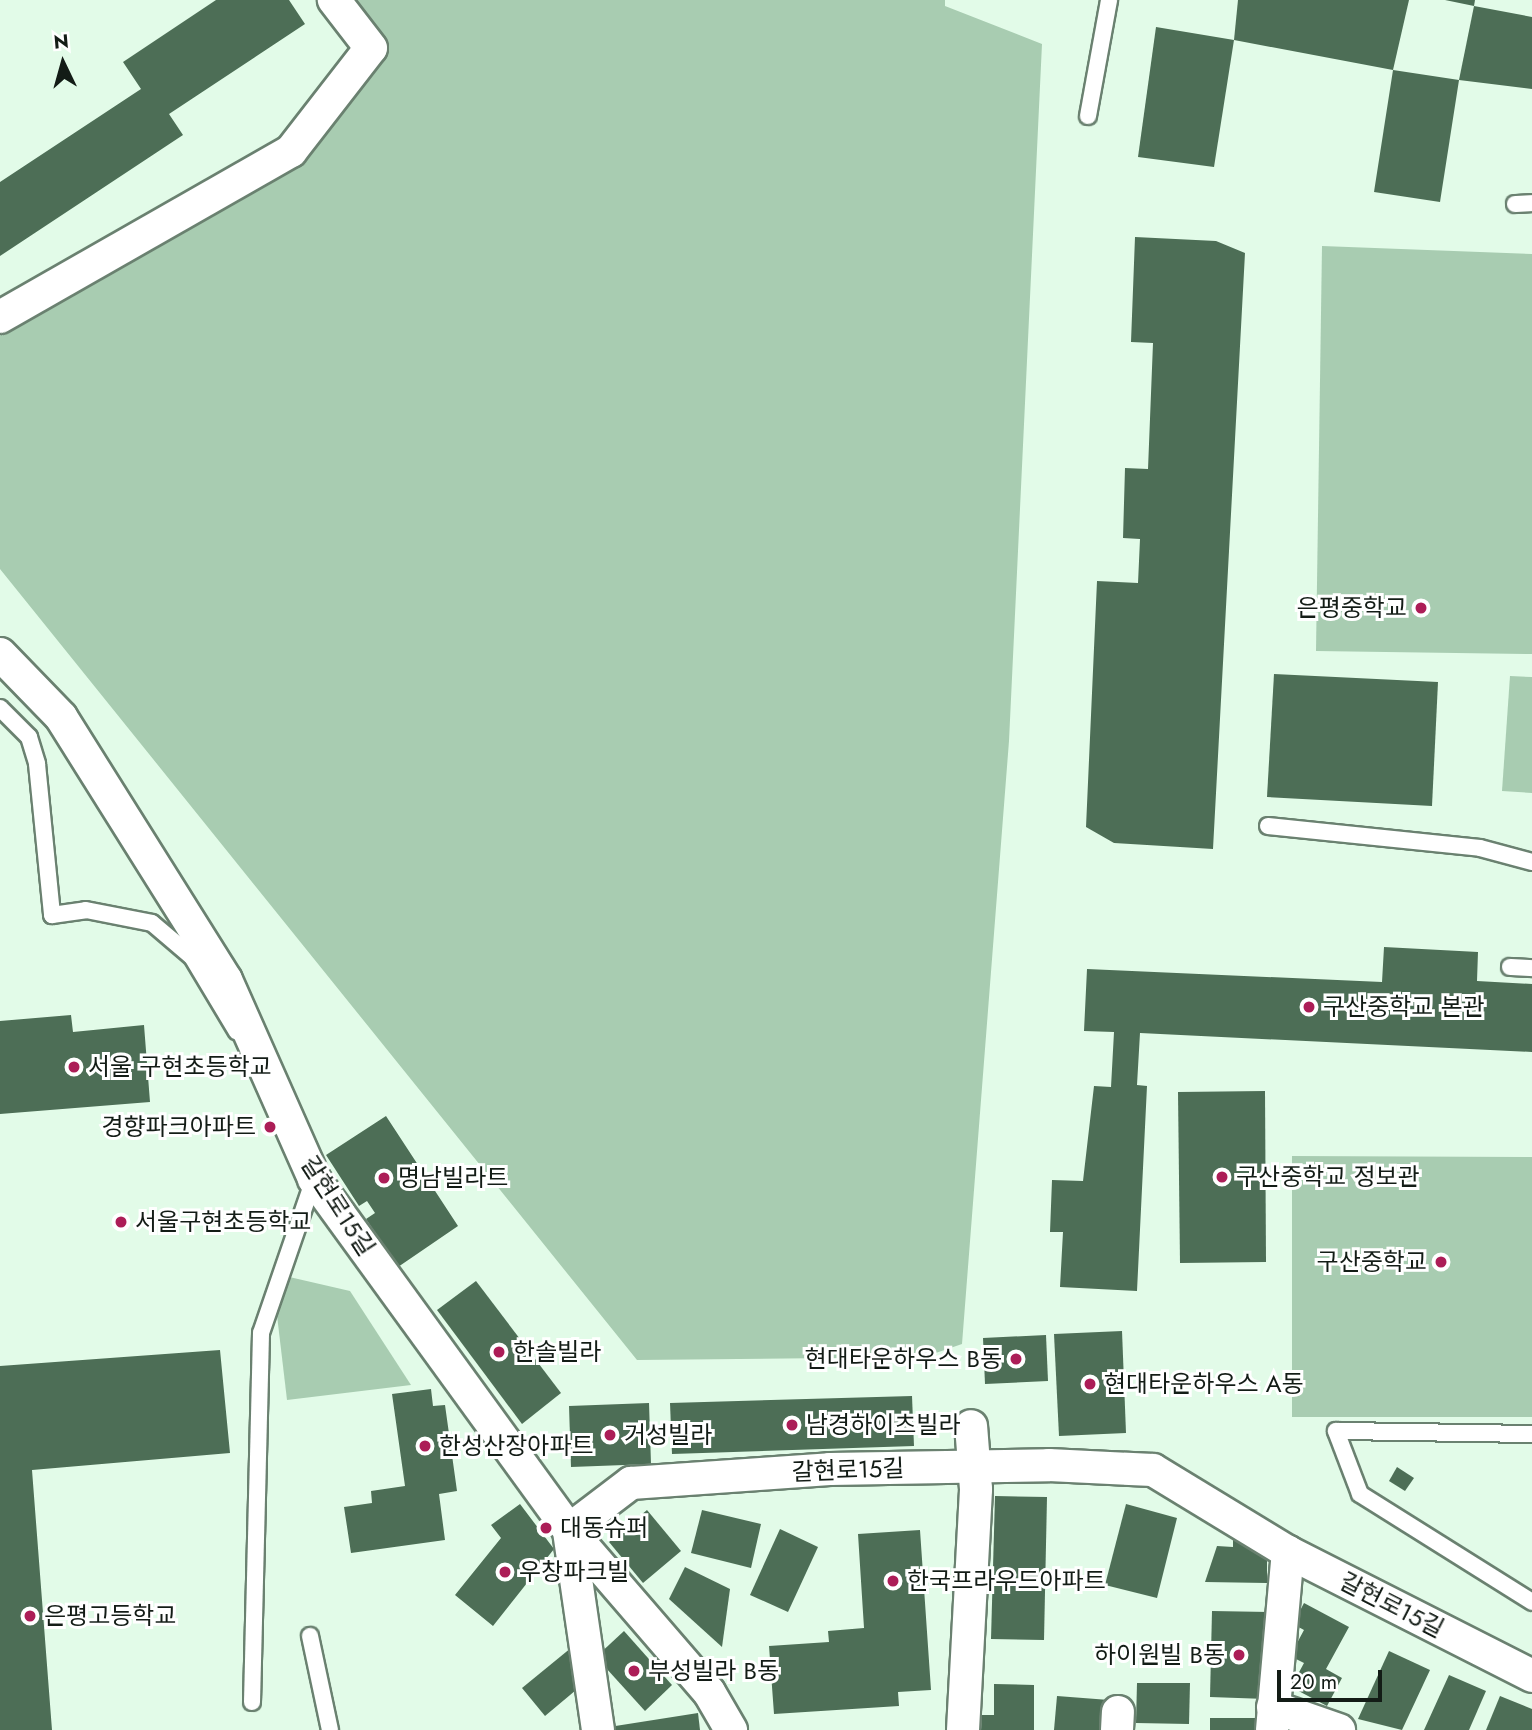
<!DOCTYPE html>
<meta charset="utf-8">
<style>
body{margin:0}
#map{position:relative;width:1532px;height:1730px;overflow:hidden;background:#e2fbe8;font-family:Jost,"Noto Sans KR",sans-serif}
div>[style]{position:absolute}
.green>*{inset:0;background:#a8ccb1}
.building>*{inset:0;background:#4d6e56}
.roads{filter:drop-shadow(2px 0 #6a8170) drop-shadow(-2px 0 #6a8170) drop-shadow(0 2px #6a8170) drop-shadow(0 -2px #6a8170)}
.lane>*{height:16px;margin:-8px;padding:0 8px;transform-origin:8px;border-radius:8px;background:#fff}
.street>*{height:32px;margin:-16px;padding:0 16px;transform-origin:16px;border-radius:16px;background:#fff}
.dots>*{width:19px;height:19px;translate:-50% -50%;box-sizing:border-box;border:4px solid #fff;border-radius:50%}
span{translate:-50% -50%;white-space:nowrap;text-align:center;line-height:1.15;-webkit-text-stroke:6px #fff;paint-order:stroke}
.poi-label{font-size:24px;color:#131c16}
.right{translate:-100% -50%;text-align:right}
.left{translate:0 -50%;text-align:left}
.street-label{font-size:24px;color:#131c16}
.north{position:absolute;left:28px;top:28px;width:70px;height:70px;-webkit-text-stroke:5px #fff;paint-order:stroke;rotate:355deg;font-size:19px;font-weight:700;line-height:28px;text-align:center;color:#131c16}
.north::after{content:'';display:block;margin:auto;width:24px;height:32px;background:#131c16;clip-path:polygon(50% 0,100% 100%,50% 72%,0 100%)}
.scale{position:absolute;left:1277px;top:1670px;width:105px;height:32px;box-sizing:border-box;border:4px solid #131c16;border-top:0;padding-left:9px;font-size:21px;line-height:24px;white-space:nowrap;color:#131c16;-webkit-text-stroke:5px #fff;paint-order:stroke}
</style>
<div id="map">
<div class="green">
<div style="clip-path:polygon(348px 0,945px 0,945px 6px,1042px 44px,1009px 741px,962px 1344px,924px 1357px,637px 1360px,0 569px,0 317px,291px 151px,371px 48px)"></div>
<div style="clip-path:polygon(1322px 246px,1532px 254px,1532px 654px,1316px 651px)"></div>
<div style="clip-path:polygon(1510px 676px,1532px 677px,1532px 793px,1502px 791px)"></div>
<div style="clip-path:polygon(1292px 1156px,1532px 1157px,1532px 1417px,1292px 1417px)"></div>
<div style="clip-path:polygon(272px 1273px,350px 1291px,411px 1385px,287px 1400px)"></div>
</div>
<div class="building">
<div style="clip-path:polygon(216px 0,289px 0,305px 24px,169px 114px,183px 135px,0 256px,0 182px,141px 89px,123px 62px)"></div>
<div style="clip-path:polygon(1238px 0,1409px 0,1393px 70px,1234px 40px)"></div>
<div style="clip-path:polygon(1445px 0,1475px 0,1474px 6px)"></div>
<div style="clip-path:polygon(1474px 6px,1532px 17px,1532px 89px,1459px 80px)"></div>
<div style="clip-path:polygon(1156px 27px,1234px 40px,1214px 167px,1138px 157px)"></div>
<div style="clip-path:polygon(1393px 70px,1459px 80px,1440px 202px,1374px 192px)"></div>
<div style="clip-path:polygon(1135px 237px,1216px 241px,1245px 253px,1213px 849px,1114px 843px,1086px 827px,1097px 581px,1138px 583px,1140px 539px,1123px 538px,1125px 468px,1148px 469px,1153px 343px,1131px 342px)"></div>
<div style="clip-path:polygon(1274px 674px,1438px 682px,1432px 806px,1267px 797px)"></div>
<div style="clip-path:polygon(1384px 947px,1478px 952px,1477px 981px,1532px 984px,1532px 1052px,1140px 1033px,1137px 1085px,1147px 1086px,1137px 1291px,1060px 1287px,1063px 1232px,1050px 1232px,1052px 1180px,1083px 1181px,1094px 1086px,1111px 1087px,1114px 1032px,1084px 1031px,1087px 969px,1382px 982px)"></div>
<div style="clip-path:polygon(71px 1015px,73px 1032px,144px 1025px,150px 1102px,0 1114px,0 1021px)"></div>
<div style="clip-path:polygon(1265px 1091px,1266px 1262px,1180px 1263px,1178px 1092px)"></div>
<div style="clip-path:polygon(386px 1116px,458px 1226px,398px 1267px,366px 1219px,375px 1213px,367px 1201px,359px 1206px,326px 1155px)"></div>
<div style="clip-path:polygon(476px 1281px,561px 1393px,522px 1424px,437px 1310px)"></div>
<div style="clip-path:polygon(1122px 1331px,1126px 1433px,1059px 1436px,1054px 1334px)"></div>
<div style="clip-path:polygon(1046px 1335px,1048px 1381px,985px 1384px,983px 1338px)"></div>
<div style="clip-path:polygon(220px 1350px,230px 1453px,32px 1470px,52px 1730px,0 1730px,0 1366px)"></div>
<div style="clip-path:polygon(431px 1389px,433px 1406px,445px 1405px,457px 1491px,439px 1494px,445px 1540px,351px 1553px,344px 1507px,372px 1503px,371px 1491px,405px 1486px,392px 1394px)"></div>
<div style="clip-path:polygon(912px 1396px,914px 1446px,672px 1454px,670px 1403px)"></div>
<div style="clip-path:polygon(649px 1403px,651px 1464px,571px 1467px,569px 1406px)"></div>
<div style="clip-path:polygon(1397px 1467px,1414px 1478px,1405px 1491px,1389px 1481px)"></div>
<div style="clip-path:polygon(995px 1496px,1047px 1497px,1044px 1640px,991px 1639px)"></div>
<div style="clip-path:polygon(520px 1504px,554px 1549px,493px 1626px,455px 1595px,501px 1538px,491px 1525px)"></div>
<div style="clip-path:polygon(1126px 1504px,1177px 1518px,1157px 1598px,1105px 1585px)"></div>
<div style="clip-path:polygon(647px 1510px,681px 1551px,643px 1583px,609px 1542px)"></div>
<div style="clip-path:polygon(702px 1510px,761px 1524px,751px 1568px,691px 1553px)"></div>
<div style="clip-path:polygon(780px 1529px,818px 1547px,788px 1612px,750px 1595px)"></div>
<div style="clip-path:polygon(920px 1530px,931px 1690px,898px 1692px,899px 1706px,774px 1714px,769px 1646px,829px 1642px,828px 1631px,864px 1628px,858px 1534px)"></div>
<div style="clip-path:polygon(1233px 1533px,1267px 1546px,1267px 1583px,1205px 1582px,1217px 1546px,1233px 1547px)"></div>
<div style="clip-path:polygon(685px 1567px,730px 1589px,722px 1647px,669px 1599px)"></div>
<div style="clip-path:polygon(1304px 1603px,1349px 1627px,1326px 1669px,1342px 1678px,1327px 1706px,1291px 1687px,1304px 1663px,1290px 1656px,1304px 1630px,1293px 1624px)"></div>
<div style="clip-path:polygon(1212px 1611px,1269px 1612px,1266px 1699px,1210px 1697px)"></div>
<div style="clip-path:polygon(624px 1631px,672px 1685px,645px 1711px,596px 1657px)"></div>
<div style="clip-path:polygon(577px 1643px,582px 1685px,545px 1716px,522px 1688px)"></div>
<div style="clip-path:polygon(1389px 1651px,1430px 1670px,1402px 1730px,1358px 1719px)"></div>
<div style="clip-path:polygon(1449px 1675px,1486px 1691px,1469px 1730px,1424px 1730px)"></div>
<div style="clip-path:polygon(1137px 1683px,1190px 1683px,1189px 1724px,1136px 1723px)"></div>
<div style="clip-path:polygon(994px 1684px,1034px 1685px,1034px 1730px,981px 1730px,982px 1715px,994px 1715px)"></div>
<div style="clip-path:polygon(1057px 1696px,1109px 1700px,1107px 1730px,1054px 1730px)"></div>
<div style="clip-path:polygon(1500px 1696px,1532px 1709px,1532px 1730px,1486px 1730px)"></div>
<div style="clip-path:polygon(698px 1713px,700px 1730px,610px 1730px,609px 1727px)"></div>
<div style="clip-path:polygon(1210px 1718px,1264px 1718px,1263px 1730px,1210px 1730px)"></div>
</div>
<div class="roads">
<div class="lane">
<div style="left:1088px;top:116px;width:118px;rotate:-79.7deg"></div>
<div style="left:1515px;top:204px;width:17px;rotate:-3deg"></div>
<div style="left:0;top:708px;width:41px;rotate:45deg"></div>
<div style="left:29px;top:737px;width:28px;rotate:73deg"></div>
<div style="left:37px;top:764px;width:152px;rotate:84.3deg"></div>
<div style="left:52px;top:915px;width:34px;rotate:-8deg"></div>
<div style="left:86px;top:910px;width:67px;rotate:11.1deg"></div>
<div style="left:152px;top:923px;width:52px;rotate:40.4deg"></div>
<div style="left:192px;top:957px;width:87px;rotate:59deg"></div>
<div style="left:1268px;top:826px;width:213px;rotate:5.9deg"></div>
<div style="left:1480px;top:848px;width:54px;rotate:15.1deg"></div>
<div style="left:1510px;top:967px;width:22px;rotate:3deg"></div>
<div style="left:1532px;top:1434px;width:196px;rotate:-179.1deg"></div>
<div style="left:1336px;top:1431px;width:67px;rotate:69.1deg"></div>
<div style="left:1360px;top:1494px;width:203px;rotate:32.1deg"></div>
<div style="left:310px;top:1636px;width:96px;rotate:78deg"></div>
<div style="left:252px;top:1702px;width:369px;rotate:-88.6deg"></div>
<div style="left:261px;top:1333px;width:163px;rotate:-71deg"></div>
</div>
<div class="street">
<div style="left:0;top:317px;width:335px;rotate:-29.7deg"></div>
<div style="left:291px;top:151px;width:130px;rotate:-52.2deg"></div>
<div style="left:371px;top:48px;width:61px;rotate:-127.6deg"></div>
<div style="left:0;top:654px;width:88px;rotate:45.9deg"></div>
<div style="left:61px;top:717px;width:310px;rotate:57.9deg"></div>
<div style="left:226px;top:980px;width:218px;rotate:66.1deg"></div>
<div style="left:314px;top:1179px;width:434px;rotate:54deg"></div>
<div style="left:569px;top:1530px;width:214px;rotate:49.2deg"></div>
<div style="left:709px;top:1692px;width:44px;rotate:59.9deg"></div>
<div style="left:1273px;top:1707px;width:70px;rotate:19.2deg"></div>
<div style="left:598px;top:1730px;width:202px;rotate:-98.3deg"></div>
<div style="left:569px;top:1530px;width:78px;rotate:-37.2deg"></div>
<div style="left:631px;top:1483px;width:199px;rotate:-4deg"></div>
<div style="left:830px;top:1469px;width:219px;rotate:-1deg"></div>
<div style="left:1049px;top:1465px;width:104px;rotate:2.8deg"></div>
<div style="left:1153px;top:1470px;width:158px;rotate:31.3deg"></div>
<div style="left:1288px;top:1552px;width:274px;rotate:26.9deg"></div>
<div style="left:963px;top:1730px;width:241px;rotate:-86.9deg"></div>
<div style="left:976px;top:1489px;width:63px;rotate:-94.5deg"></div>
<div style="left:1117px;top:1730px;width:18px;rotate:-87deg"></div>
<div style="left:1272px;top:1730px;width:179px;rotate:-84.9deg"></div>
</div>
</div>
<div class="dots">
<div style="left:1421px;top:608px;background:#ac1d57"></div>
<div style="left:1309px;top:1007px;background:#ac1d57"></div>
<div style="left:74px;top:1067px;background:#ac1d57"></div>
<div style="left:270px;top:1127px;background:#ac1d57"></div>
<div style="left:1222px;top:1177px;background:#ac1d57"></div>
<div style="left:384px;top:1178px;background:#ac1d57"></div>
<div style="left:121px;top:1222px;background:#ac1d57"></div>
<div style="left:1441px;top:1262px;background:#ac1d57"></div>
<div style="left:499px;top:1352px;background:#ac1d57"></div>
<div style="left:1016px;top:1359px;background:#ac1d57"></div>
<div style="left:1090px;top:1384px;background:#ac1d57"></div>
<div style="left:792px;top:1425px;background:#ac1d57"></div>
<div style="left:610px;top:1435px;background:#ac1d57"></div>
<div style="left:425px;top:1446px;background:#ac1d57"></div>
<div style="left:546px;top:1528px;background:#ac1d57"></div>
<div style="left:505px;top:1572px;background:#ac1d57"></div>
<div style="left:893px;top:1581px;background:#ac1d57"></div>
<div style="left:30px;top:1616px;background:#ac1d57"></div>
<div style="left:1239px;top:1655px;background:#ac1d57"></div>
<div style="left:634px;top:1671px;background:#ac1d57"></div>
</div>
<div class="poi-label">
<span class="right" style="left:1407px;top:608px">은평중학교</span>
<span class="left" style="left:1323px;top:1007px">구산중학교 본관</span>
<span class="left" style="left:88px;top:1067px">서울 구현초등학교</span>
<span class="right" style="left:256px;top:1127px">경향파크아파트</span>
<span class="left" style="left:1236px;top:1177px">구산중학교 정보관</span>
<span class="left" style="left:398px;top:1178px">명남빌라트</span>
<span class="left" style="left:135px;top:1222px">서울구현초등학교</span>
<span class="right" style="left:1427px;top:1262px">구산중학교</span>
<span class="left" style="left:513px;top:1352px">한솔빌라</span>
<span class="right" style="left:1002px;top:1359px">현대타운하우스 B동</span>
<span class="left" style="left:1104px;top:1384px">현대타운하우스 A동</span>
<span class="left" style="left:806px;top:1425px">남경하이츠빌라</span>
<span class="left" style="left:624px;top:1435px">거성빌라</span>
<span class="left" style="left:439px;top:1446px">한성산장아파트</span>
<span class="left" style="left:560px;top:1528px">대동슈퍼</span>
<span class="left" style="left:519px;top:1572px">우창파크빌</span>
<span class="left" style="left:907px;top:1581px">한국프라우드아파트</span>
<span class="left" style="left:44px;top:1616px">은평고등학교</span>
<span class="right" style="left:1225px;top:1655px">하이원빌 B동</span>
<span class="left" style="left:648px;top:1671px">부성빌라 B동</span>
</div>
<div class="street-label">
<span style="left:338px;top:1206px;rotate:57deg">갈현로15길</span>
<span style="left:848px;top:1470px;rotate:-2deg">갈현로15길</span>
<span style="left:1392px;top:1605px;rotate:27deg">갈현로15길</span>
</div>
<div class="north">N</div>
<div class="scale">20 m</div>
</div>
